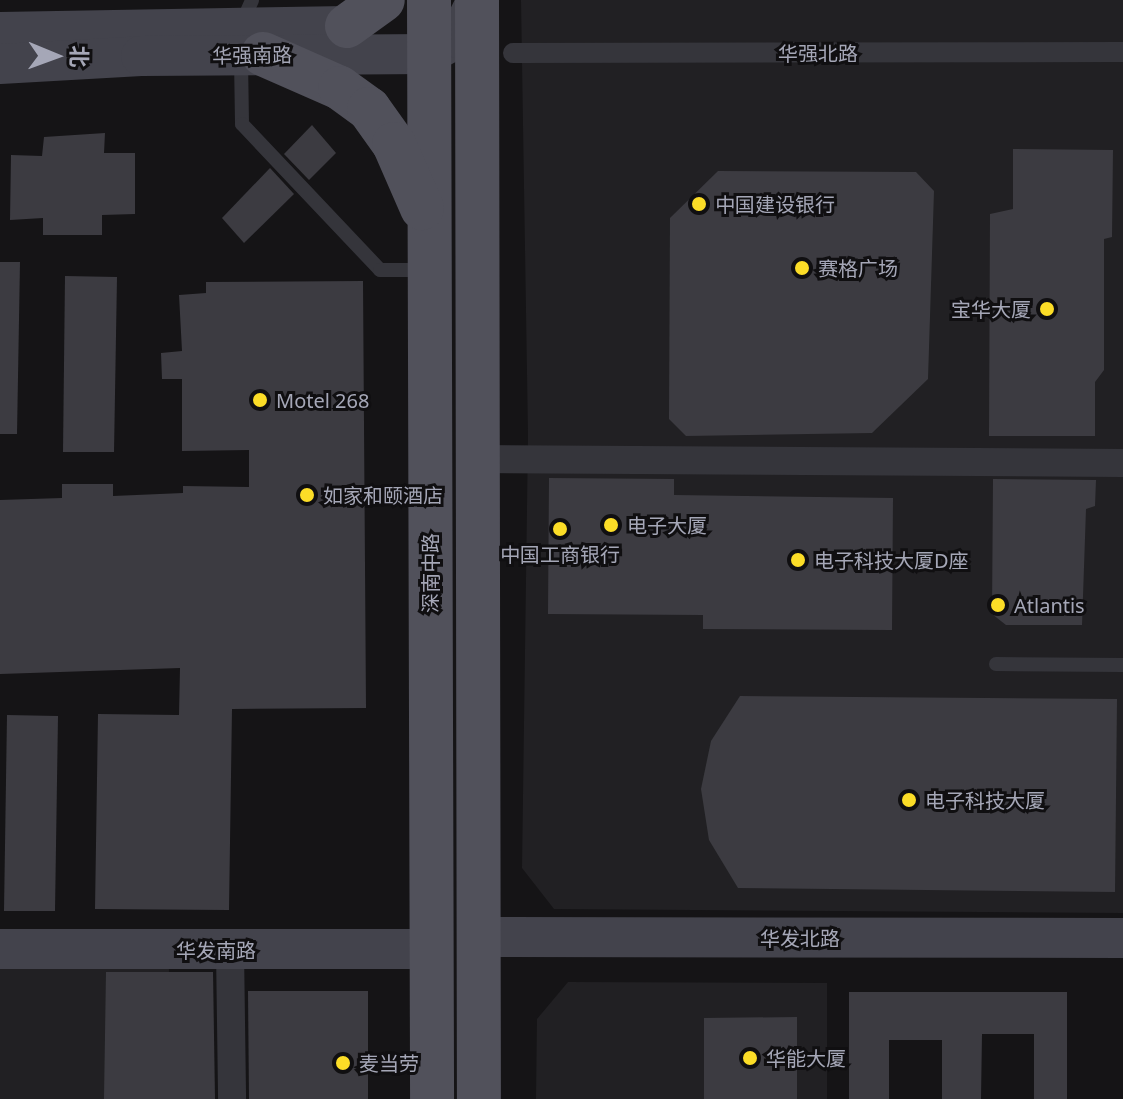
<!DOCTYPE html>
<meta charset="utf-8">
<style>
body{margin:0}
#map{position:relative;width:1123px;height:1099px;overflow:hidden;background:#151416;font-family:"Noto Sans","Noto Sans SC",sans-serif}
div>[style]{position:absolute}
.built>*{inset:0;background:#212023}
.building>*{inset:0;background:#3c3b41}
.service>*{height:14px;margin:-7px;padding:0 7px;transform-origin:7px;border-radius:7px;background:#35353b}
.pedestrian>*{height:20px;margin:-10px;padding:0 10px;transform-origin:10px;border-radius:10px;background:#35353b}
.minor>*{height:28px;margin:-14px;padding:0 14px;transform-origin:14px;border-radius:14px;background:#35353b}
.secondary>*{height:40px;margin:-20px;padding:0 20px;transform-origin:20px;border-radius:20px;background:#43434c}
.primary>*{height:44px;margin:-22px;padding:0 22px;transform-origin:22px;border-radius:22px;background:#51515b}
.dots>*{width:22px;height:22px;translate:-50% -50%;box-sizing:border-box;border:4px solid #100f11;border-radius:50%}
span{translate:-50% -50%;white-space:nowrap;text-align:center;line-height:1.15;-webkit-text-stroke:6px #100f11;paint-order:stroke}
.street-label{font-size:20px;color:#a5a7b7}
.poi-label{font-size:20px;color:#a5a7b7}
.left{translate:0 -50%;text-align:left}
.right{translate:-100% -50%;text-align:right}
.north{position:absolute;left:16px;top:16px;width:80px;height:80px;-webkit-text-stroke:6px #100f11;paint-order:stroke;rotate:91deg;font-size:22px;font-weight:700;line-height:32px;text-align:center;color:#a5a7b7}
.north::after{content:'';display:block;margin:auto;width:28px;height:36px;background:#a5a7b7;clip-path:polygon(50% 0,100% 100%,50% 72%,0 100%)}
</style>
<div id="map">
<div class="built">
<div style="clip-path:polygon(521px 0,1123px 0,1123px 913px,554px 909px,522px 868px,528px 435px)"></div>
<div style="clip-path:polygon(0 959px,169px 960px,168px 1099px,0 1099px)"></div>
<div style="clip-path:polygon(568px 982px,827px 983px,827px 1099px,536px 1099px,537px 1019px)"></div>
</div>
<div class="building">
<div style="clip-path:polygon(312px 125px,336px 153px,309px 180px,284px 154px)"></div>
<div style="clip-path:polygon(105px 133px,104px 153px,135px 153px,135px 214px,102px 215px,102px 235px,43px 235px,43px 218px,10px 220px,11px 155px,42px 156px,44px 137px)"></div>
<div style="clip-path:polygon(1013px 149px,1113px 150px,1112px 237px,1104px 239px,1104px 370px,1095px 382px,1095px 436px,989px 436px,990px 214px,1013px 209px)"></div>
<div style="clip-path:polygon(270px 168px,294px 194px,244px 243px,222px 218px)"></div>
<div style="clip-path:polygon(718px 171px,916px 172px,934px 191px,928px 379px,872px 433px,686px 436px,669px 419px,670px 218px)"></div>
<div style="clip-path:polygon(0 262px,20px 262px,17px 434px,0 434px)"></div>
<div style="clip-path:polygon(65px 276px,117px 277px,114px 452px,63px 452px)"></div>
<div style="clip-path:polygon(363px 281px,366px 708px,232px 709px,229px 910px,95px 909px,98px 714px,179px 715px,180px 668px,0 674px,0 500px,62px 498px,62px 484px,113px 484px,113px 496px,183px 493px,183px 486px,249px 487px,249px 450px,182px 451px,182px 379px,162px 379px,161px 353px,182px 351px,179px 295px,206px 293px,206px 282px)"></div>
<div style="clip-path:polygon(549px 478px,674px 479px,674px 495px,893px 498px,892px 630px,703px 629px,703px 615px,548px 614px)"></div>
<div style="clip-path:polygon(993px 479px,1096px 480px,1095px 506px,1086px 509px,1082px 625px,1006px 625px,992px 614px)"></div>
<div style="clip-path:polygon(740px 696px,1117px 699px,1115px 892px,738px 888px,709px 840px,701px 789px,711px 741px)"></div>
<div style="clip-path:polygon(7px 715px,58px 716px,55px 911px,4px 911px)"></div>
<div style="clip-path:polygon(106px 972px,213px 972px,215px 1099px,104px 1099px)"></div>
<div style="clip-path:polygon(248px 991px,368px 991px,368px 1099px,249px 1099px)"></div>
<div style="clip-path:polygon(849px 992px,1067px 992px,1067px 1099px,1034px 1099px,1034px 1034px,982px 1034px,981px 1099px,942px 1099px,942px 1040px,889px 1040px,889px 1099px,849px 1099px)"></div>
<div style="clip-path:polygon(797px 1017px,797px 1099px,704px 1099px,704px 1018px)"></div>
</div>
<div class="service">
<div style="left:241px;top:25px;width:27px;rotate:-66deg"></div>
<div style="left:241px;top:59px;width:65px;rotate:89.1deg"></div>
<div style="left:242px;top:124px;width:201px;rotate:46.6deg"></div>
<div style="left:380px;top:270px;width:45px"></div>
<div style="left:996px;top:664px;width:127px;rotate:0.5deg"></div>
</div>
<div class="pedestrian">
<div style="left:513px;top:53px;width:610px;rotate:-0.09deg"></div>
</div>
<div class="minor">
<div style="left:476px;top:459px;width:647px;rotate:0.35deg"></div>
<div style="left:230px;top:950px;width:149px;rotate:89.2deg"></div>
</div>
<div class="secondary">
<div style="left:0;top:32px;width:347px;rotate:-1deg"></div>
<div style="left:0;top:64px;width:141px;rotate:-3.2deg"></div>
<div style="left:141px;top:56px;width:287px;rotate:-0.4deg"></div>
<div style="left:428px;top:54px;width:34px;rotate:-28deg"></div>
<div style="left:458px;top:38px;width:42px;rotate:-63.4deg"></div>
<div style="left:478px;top:937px;width:645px;rotate:0.09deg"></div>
<div style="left:0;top:949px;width:432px"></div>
</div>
<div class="primary">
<div style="left:429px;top:0;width:1099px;rotate:89.84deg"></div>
<div style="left:477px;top:0;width:1099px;rotate:89.9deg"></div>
<div style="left:347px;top:26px;width:44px;rotate:-35.8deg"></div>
<div style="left:263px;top:54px;width:84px;rotate:23.8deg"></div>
<div style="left:340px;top:88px;width:36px;rotate:36deg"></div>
<div style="left:369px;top:109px;width:43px;rotate:54.5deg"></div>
<div style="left:394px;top:144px;width:70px;rotate:66.4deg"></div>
</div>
<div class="dots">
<div style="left:699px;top:204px;background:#fcdd27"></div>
<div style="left:802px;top:268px;background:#fcdd27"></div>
<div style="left:1047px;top:309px;background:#fcdd27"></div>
<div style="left:260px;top:400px;background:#fcdd27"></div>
<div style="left:307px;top:495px;background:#fcdd27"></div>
<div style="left:611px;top:525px;background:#fcdd27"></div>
<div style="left:560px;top:529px;background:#fcdd27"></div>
<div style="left:798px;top:560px;background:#fcdd27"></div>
<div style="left:998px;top:605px;background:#fcdd27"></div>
<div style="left:909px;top:800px;background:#fcdd27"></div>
<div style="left:750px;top:1058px;background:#fcdd27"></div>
<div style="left:343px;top:1063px;background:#fcdd27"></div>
</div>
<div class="street-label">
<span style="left:818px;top:53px">华强北路</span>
<span style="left:252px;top:55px;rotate:-1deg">华强南路</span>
<span style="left:430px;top:573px;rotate:-90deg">深南中路</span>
<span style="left:800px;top:938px">华发北路</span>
<span style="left:216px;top:950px">华发南路</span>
</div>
<div class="poi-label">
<span class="left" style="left:715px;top:204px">中国建设银行</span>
<span class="left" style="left:818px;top:268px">赛格广场</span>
<span class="right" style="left:1031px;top:309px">宝华大厦</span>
<span class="left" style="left:276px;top:400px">Motel 268</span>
<span class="left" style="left:323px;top:495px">如家和颐酒店</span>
<span class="left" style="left:627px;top:525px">电子大厦</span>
<span style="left:560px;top:554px">中国工商银行</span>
<span class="left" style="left:814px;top:560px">电子科技大厦D座</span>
<span class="left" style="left:1014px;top:605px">Atlantis</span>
<span class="left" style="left:925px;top:800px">电子科技大厦</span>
<span class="left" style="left:766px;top:1058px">华能大厦</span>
<span class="left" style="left:359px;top:1063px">麦当劳</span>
</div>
<div class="north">北</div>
</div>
